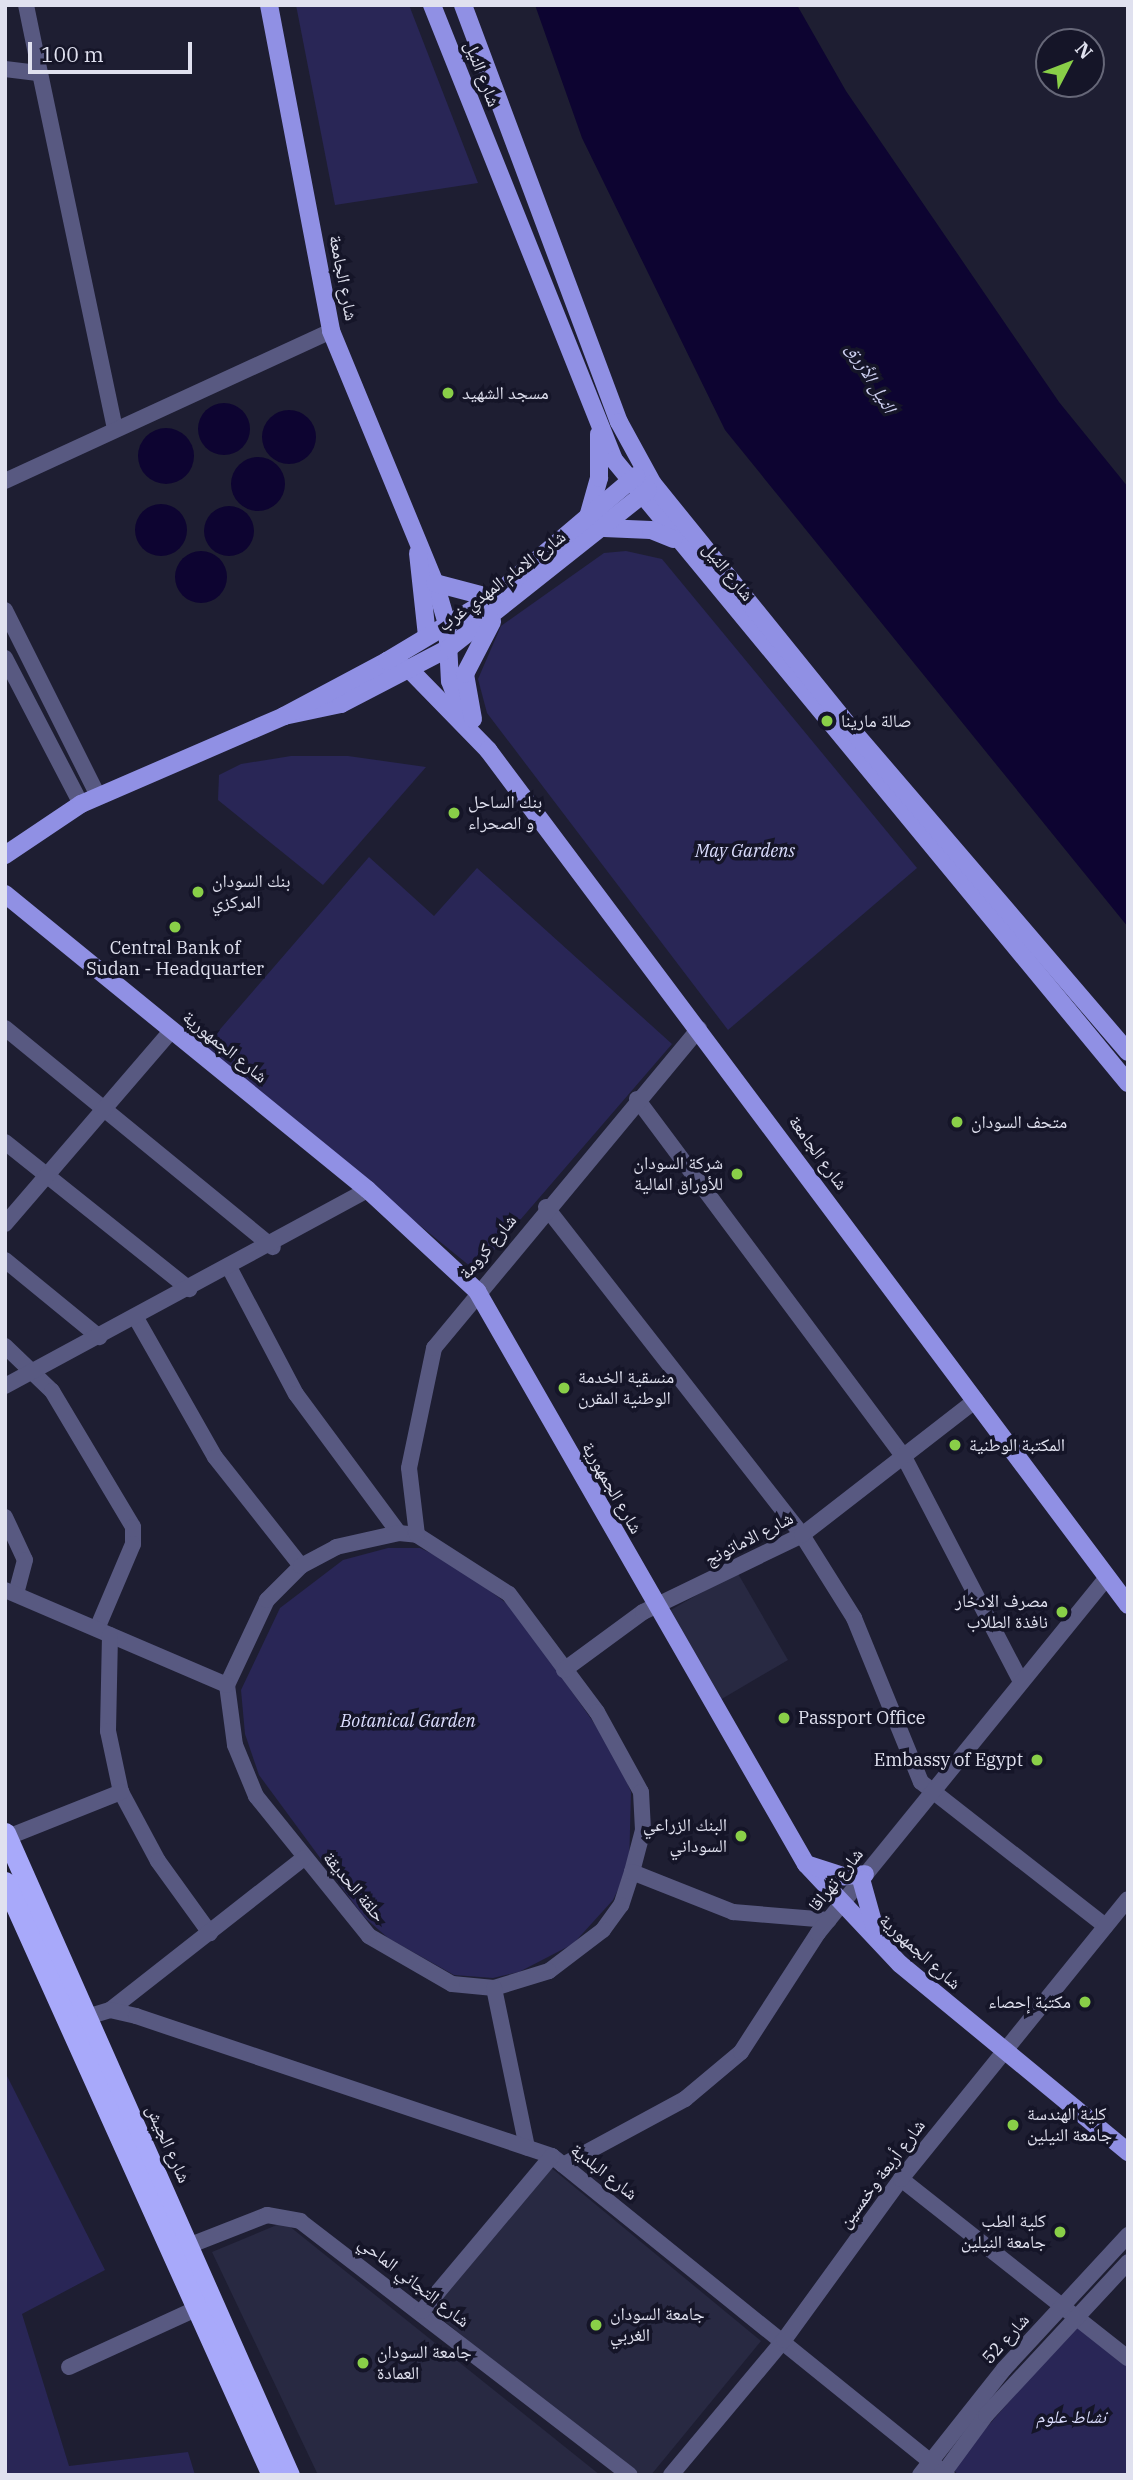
<!DOCTYPE html>
<meta charset="utf-8">
<style>
body{margin:0}
#map{position:relative;width:1133px;height:2480px;overflow:hidden;background:#1e1e32;font-family:"IBM Plex Serif","Noto Naskh Arabic",serif}
div>[style]{position:absolute}
.built>*{inset:0;background:#282942}
.green>*{inset:0;background:#292656}
.water>*{inset:0;background:#0d0431}
.round{border-radius:50%}
.minor>*{height:16px;margin:-8px;padding:0 8px;transform-origin:8px;border-radius:8px;background:#585981}
.major>*{height:18px;margin:-9px;padding:0 9px;transform-origin:9px;border-radius:9px;background:#9090e4}
.highway>*{height:21px;margin:-10.5px;padding:0 10.5px;transform-origin:10.5px;border-radius:10.5px;background:#a8a9fa}
.dots>*{width:19px;height:19px;translate:-50% -50%;box-sizing:border-box;border:4px solid #151528;border-radius:50%}
span{translate:-50% -50%;white-space:nowrap;text-align:center;line-height:1.15;-webkit-text-stroke:7px #151528;paint-order:stroke}
.street-label{font-size:18px;color:#e0e1ef}
.poi-label{font-size:18px;color:#e0e1ef}
.left{translate:0 -50%;text-align:left}
.right{translate:-100% -50%;text-align:right}
.park-label{font-size:18px;color:#dbddfe;font-style:italic}
.water-label{font-size:19px;color:#ced0f1;font-style:italic}
.frame{position:absolute;inset:0;border:7px solid #e0e1ef;pointer-events:none}
.north{position:absolute;left:1035px;top:28px;width:70px;height:70px;box-sizing:border-box;background:#151528;border:2px solid #666778;border-radius:50%;rotate:48deg;font-size:19px;font-weight:700;line-height:28px;text-align:center;color:#e0e1ef}
.north::after{content:'';display:block;margin:auto;width:24px;height:32px;background:#89cf48;clip-path:polygon(50% 0,100% 100%,50% 72%,0 100%)}
.scale{position:absolute;left:28px;top:42px;width:164px;height:32px;box-sizing:border-box;border:4px solid #e0e1ef;border-top:0;padding-left:9px;font-size:21px;line-height:24px;white-space:nowrap;color:#e0e1ef;-webkit-text-stroke:5px #151528;paint-order:stroke}
</style>
<div id="map">
<div class="built">
<div style="clip-path:polygon(737px 1572px,788px 1660px,720px 1700px,669px 1611px)"></div>
<div style="clip-path:polygon(549px 2166px,761px 2341px,651px 2475px,630px 2475px,431px 2310px)"></div>
<div style="clip-path:polygon(284px 2222px,600px 2475px,318px 2475px,212px 2252px)"></div>
</div>
<div class="green">
<div style="clip-path:polygon(296px 5px,409px 5px,478px 183px,335px 205px)"></div>
<div style="clip-path:polygon(626px 551px,662px 559px,917px 868px,728px 1030px,487px 713px,478px 679px,501px 626px,604px 553px)"></div>
<div style="clip-path:polygon(291px 756px,348px 756px,426px 767px,323px 885px,218px 800px,219px 775px,241px 764px)"></div>
<div style="clip-path:polygon(369px 857px,434px 916px,477px 868px,672px 1044px,476px 1271px,203px 1049px)"></div>
<div style="clip-path:polygon(388px 1548px,420px 1548px,456px 1565px,514px 1609px,615px 1753px,631px 1792px,629px 1867px,613px 1900px,573px 1944px,519px 1972px,493px 1978px,454px 1975px,388px 1938px,363px 1916px,259px 1775px,245px 1734px,241px 1690px,280px 1608px,343px 1560px)"></div>
<div style="clip-path:polygon(5px 2072px,105px 2270px,22px 2314px,69px 2466px,188px 2452px,195px 2475px,5px 2475px)"></div>
<div style="clip-path:polygon(1077px 2324px,1128px 2364px,1128px 2475px,959px 2475px,951px 2468px)"></div>
</div>
<div class="water">
<div style="clip-path:polygon(535px 5px,797px 5px,846px 91px,1059px 402px,1128px 487px,1128px 927px,725px 430px,582px 138px)"></div>
<div class="round" style="left:198px;top:403px;width:52px;height:52px"></div>
<div class="round" style="left:262px;top:410px;width:54px;height:54px"></div>
<div class="round" style="left:138px;top:428px;width:56px;height:56px"></div>
<div class="round" style="left:231px;top:457px;width:54px;height:54px"></div>
<div class="round" style="left:135px;top:504px;width:52px;height:52px"></div>
<div class="round" style="left:204px;top:506px;width:50px;height:50px"></div>
<div class="round" style="left:175px;top:551px;width:52px;height:52px"></div>
</div>
<div class="minor">
<div style="left:26px;top:5px;width:69px;rotate:78.4deg"></div>
<div style="left:5px;top:69px;width:35px;rotate:7deg"></div>
<div style="left:40px;top:73px;width:364px;rotate:78.1deg"></div>
<div style="left:5px;top:481px;width:359px;rotate:-24.7deg"></div>
<div style="left:5px;top:610px;width:208px;rotate:63.4deg"></div>
<div style="left:5px;top:658px;width:165px;rotate:62.5deg"></div>
<div style="left:5px;top:1028px;width:346px;rotate:39.3deg"></div>
<div style="left:637px;top:1099px;width:447px;rotate:53.3deg"></div>
<div style="left:904px;top:1457px;width:251px;rotate:62.5deg"></div>
<div style="left:5px;top:1142px;width:236px;rotate:38.6deg"></div>
<div style="left:546px;top:1207px;width:416px;rotate:52deg"></div>
<div style="left:802px;top:1535px;width:98px;rotate:57.9deg"></div>
<div style="left:854px;top:1618px;width:177px;rotate:67.8deg"></div>
<div style="left:921px;top:1782px;width:234px;rotate:38deg"></div>
<div style="left:5px;top:1224px;width:255px;rotate:-49.3deg"></div>
<div style="left:5px;top:1260px;width:122px;rotate:39.3deg"></div>
<div style="left:230px;top:1269px;width:141px;rotate:62.2deg"></div>
<div style="left:296px;top:1394px;width:173px;rotate:53.5deg"></div>
<div style="left:136px;top:1318px;width:160px;rotate:60.4deg"></div>
<div style="left:215px;top:1457px;width:139px;rotate:51.7deg"></div>
<div style="left:5px;top:1346px;width:65px;rotate:43.8deg"></div>
<div style="left:52px;top:1391px;width:158px;rotate:59.2deg"></div>
<div style="left:133px;top:1527px;width:17px;rotate:90deg"></div>
<div style="left:133px;top:1544px;width:92px;rotate:113deg"></div>
<div style="left:5px;top:1386px;width:413px;rotate:-28.4deg"></div>
<div style="left:5px;top:1517px;width:47px;rotate:65.1deg"></div>
<div style="left:25px;top:1560px;width:35px;rotate:105deg"></div>
<div style="left:399px;top:1533px;width:18px;rotate:6deg"></div>
<div style="left:417px;top:1535px;width:109px;rotate:32.7deg"></div>
<div style="left:509px;top:1594px;width:147px;rotate:53.3deg"></div>
<div style="left:597px;top:1712px;width:91px;rotate:61.2deg"></div>
<div style="left:641px;top:1792px;width:38px;rotate:87deg"></div>
<div style="left:643px;top:1830px;width:43px;rotate:104.7deg"></div>
<div style="left:632px;top:1872px;width:35px;rotate:108deg"></div>
<div style="left:621px;top:1905px;width:31px;rotate:126deg"></div>
<div style="left:603px;top:1930px;width:68px;rotate:142.8deg"></div>
<div style="left:549px;top:1971px;width:58px;rotate:162.8deg"></div>
<div style="left:494px;top:1988px;width:42px;rotate:-174.6deg"></div>
<div style="left:452px;top:1984px;width:96px;rotate:-150deg"></div>
<div style="left:369px;top:1936px;width:180px;rotate:-128.9deg"></div>
<div style="left:256px;top:1796px;width:55px;rotate:-112.4deg"></div>
<div style="left:235px;top:1745px;width:61px;rotate:-97.6deg"></div>
<div style="left:227px;top:1685px;width:94px;rotate:-64.8deg"></div>
<div style="left:267px;top:1600px;width:48px;rotate:-45deg"></div>
<div style="left:301px;top:1566px;width:40px;rotate:-28deg"></div>
<div style="left:336px;top:1547px;width:65px;rotate:-12.5deg"></div>
<div style="left:417px;top:1535px;width:67px;rotate:-96.8deg"></div>
<div style="left:409px;top:1468px;width:123px;rotate:-78.2deg"></div>
<div style="left:434px;top:1348px;width:415px;rotate:-50.3deg"></div>
<div style="left:5px;top:1590px;width:241px;rotate:23.2deg"></div>
<div style="left:110px;top:1635px;width:96px;rotate:91.2deg"></div>
<div style="left:108px;top:1731px;width:62px;rotate:78deg"></div>
<div style="left:121px;top:1792px;width:78px;rotate:61.8deg"></div>
<div style="left:158px;top:1861px;width:89px;rotate:54.2deg"></div>
<div style="left:564px;top:1670px;width:98px;rotate:-36.3deg"></div>
<div style="left:643px;top:1612px;width:177px;rotate:-25.8deg"></div>
<div style="left:802px;top:1535px;width:220px;rotate:-37.8deg"></div>
<div style="left:8px;top:1837px;width:122px;rotate:-21.7deg"></div>
<div style="left:632px;top:1872px;width:109px;rotate:21.6deg"></div>
<div style="left:733px;top:1912px;width:96px;rotate:4.8deg"></div>
<div style="left:494px;top:1988px;width:163px;rotate:78.3deg"></div>
<div style="left:110px;top:2010px;width:246px;rotate:-38.1deg"></div>
<div style="left:87px;top:2017px;width:24px;rotate:-17deg"></div>
<div style="left:110px;top:2010px;width:27px;rotate:13deg"></div>
<div style="left:136px;top:2016px;width:439px;rotate:18.6deg"></div>
<div style="left:552px;top:2156px;width:508px;rotate:38.92deg"></div>
<div style="left:563px;top:2165px;width:139px;rotate:-28.4deg"></div>
<div style="left:685px;top:2099px;width:73px;rotate:-40deg"></div>
<div style="left:741px;top:2052px;width:142px;rotate:-57.1deg"></div>
<div style="left:818px;top:1933px;width:459px;rotate:-50.9deg"></div>
<div style="left:901px;top:2179px;width:289px;rotate:38.3deg"></div>
<div style="left:188px;top:2246px;width:85px;rotate:-21.4deg"></div>
<div style="left:267px;top:2215px;width:34px;rotate:10deg"></div>
<div style="left:300px;top:2221px;width:416px;rotate:37.6deg"></div>
<div style="left:422px;top:2311px;width:202px;rotate:-50deg"></div>
<div style="left:69px;top:2367px;width:142px;rotate:-24.6deg"></div>
<div style="left:671px;top:2475px;width:176px;rotate:-50.1deg"></div>
<div style="left:784px;top:2340px;width:199px;rotate:-54deg"></div>
<div style="left:901px;top:2179px;width:360px;rotate:-51deg"></div>
<div style="left:920px;top:2475px;width:135px;rotate:-51.6deg"></div>
<div style="left:1004px;top:2369px;width:183px;rotate:-47.2deg"></div>
<div style="left:942px;top:2475px;width:74px;rotate:-53.7deg"></div>
<div style="left:986px;top:2415px;width:209px;rotate:-47.1deg"></div>
</div>
<div class="major">
<div style="left:269px;top:5px;width:332px;rotate:79.2deg"></div>
<div style="left:331px;top:331px;width:273px;rotate:67.6deg"></div>
<div style="left:435px;top:583px;width:43px;rotate:73.7deg"></div>
<div style="left:447px;top:624px;width:57px;rotate:87deg"></div>
<div style="left:450px;top:681px;width:34px;rotate:69deg"></div>
<div style="left:432px;top:5px;width:490px;rotate:68.2deg"></div>
<div style="left:614px;top:460px;width:808px;rotate:50.48deg"></div>
<div style="left:463px;top:5px;width:445px;rotate:69.5deg"></div>
<div style="left:619px;top:422px;width:71px;rotate:61.3deg"></div>
<div style="left:653px;top:484px;width:316px;rotate:51deg"></div>
<div style="left:852px;top:730px;width:424px;rotate:49.4deg"></div>
<div style="left:588px;top:517px;width:41px;rotate:-74.2deg"></div>
<div style="left:599px;top:478px;width:44px;rotate:-90deg"></div>
<div style="left:604px;top:528px;width:47px;rotate:2.4deg"></div>
<div style="left:651px;top:530px;width:24px;rotate:22deg"></div>
<div style="left:418px;top:553px;width:83px;rotate:83.8deg"></div>
<div style="left:435px;top:583px;width:59px;rotate:14.7deg"></div>
<div style="left:387px;top:661px;width:25px;rotate:21deg"></div>
<div style="left:410px;top:670px;width:112px;rotate:45.7deg"></div>
<div style="left:488px;top:750px;width:1068px;rotate:53.18deg"></div>
<div style="left:284px;top:716px;width:58px;rotate:-11.9deg"></div>
<div style="left:341px;top:704px;width:122px;rotate:-27.4deg"></div>
<div style="left:449px;top:648px;width:254px;rotate:-38.4deg"></div>
<div style="left:473px;top:719px;width:46px;rotate:-100.1deg"></div>
<div style="left:465px;top:674px;width:59px;rotate:-62.6deg"></div>
<div style="left:5px;top:855px;width:92px;rotate:-33.9deg"></div>
<div style="left:81px;top:804px;width:221px;rotate:-23.4deg"></div>
<div style="left:284px;top:716px;width:117px;rotate:-28.1deg"></div>
<div style="left:387px;top:661px;width:122px;rotate:-31deg"></div>
<div style="left:492px;top:598px;width:189px;rotate:-40.3deg"></div>
<div style="left:5px;top:894px;width:468px;rotate:39.2deg"></div>
<div style="left:368px;top:1190px;width:149px;rotate:42.8deg"></div>
<div style="left:477px;top:1291px;width:661px;rotate:60.14deg"></div>
<div style="left:806px;top:1864px;width:137px;rotate:46.8deg"></div>
<div style="left:900px;top:1964px;width:296px;rotate:39.5deg"></div>
<div style="left:806px;top:1864px;width:40px;rotate:18deg"></div>
<div style="left:844px;top:1876px;width:21px;rotate:-5deg"></div>
<div style="left:861px;top:1879px;width:63px;rotate:74.4deg"></div>
</div>
<div class="highway">
<div style="left:5px;top:1833px;width:702px;rotate:66.14deg"></div>
<div style="left:5px;top:1882px;width:650px;rotate:65.76deg"></div>
</div>
<div class="dots">
<div style="left:448px;top:393px;background:#89cf48"></div>
<div style="left:827px;top:721px;background:#89cf48"></div>
<div style="left:454px;top:813px;background:#89cf48"></div>
<div style="left:198px;top:892px;background:#89cf48"></div>
<div style="left:175px;top:927px;background:#89cf48"></div>
<div style="left:957px;top:1122px;background:#89cf48"></div>
<div style="left:737px;top:1174px;background:#89cf48"></div>
<div style="left:564px;top:1388px;background:#89cf48"></div>
<div style="left:955px;top:1445px;background:#89cf48"></div>
<div style="left:1062px;top:1612px;background:#89cf48"></div>
<div style="left:784px;top:1718px;background:#89cf48"></div>
<div style="left:1037px;top:1760px;background:#89cf48"></div>
<div style="left:741px;top:1836px;background:#89cf48"></div>
<div style="left:1085px;top:2002px;background:#89cf48"></div>
<div style="left:1013px;top:2125px;background:#89cf48"></div>
<div style="left:1060px;top:2232px;background:#89cf48"></div>
<div style="left:596px;top:2325px;background:#89cf48"></div>
<div style="left:363px;top:2363px;background:#89cf48"></div>
</div>
<div class="street-label">
<span style="left:482px;top:74px;rotate:69deg">شارع النيل</span>
<span style="left:343px;top:278px;rotate:79deg">شارع الجامعة</span>
<span style="left:728px;top:572px;rotate:51deg">شارع النيل</span>
<span style="left:502px;top:581px;rotate:-37deg">شارع الامام المهدي غرب</span>
<span style="left:225px;top:1047px;rotate:39deg">شارع الجمهورية</span>
<span style="left:818px;top:1153px;rotate:54deg">شارع الجامعة</span>
<span style="left:488px;top:1247px;rotate:-50deg">شارع كرومة</span>
<span style="left:612px;top:1488px;rotate:60deg">شارع الجمهورية</span>
<span style="left:749px;top:1539px;rotate:-27deg">شارع الاماتونج</span>
<span style="left:836px;top:1880px;rotate:-51deg">شارع تهراقا</span>
<span style="left:354px;top:1887px;rotate:50deg">حلقة الحديقة</span>
<span style="left:920px;top:1952px;rotate:42deg">شارع الجمهورية</span>
<span style="left:168px;top:2144px;rotate:66deg">شارع الجيش</span>
<span style="left:604px;top:2172px;rotate:38deg">شارع البلدية</span>
<span style="left:882px;top:2174px;rotate:-53deg">شارع أربعة وخمسين</span>
<span style="left:414px;top:2282px;rotate:38deg">شارع التجاني الماحي</span>
<span style="left:1006px;top:2339px;rotate:-48deg">شارع 52</span>
</div>
<div class="poi-label">
<span class="left" style="left:462px;top:393px">مسجد الشهيد</span>
<span class="left" style="left:841px;top:721px">صالة مارينا</span>
<span class="left" style="left:468px;top:813px">بنك الساحل<br>و الصحراء</span>
<span class="left" style="left:212px;top:892px">بنك السودان<br>المركزي</span>
<span style="left:175px;top:959px">Central Bank of<br>Sudan - Headquarter</span>
<span class="left" style="left:971px;top:1122px">متحف السودان</span>
<span class="right" style="left:723px;top:1174px">شركة السودان<br>للأوراق المالية</span>
<span class="left" style="left:578px;top:1388px">منسقية الخدمة<br>الوطنية المقرن</span>
<span class="left" style="left:969px;top:1445px">المكتبة الوطنية</span>
<span class="right" style="left:1048px;top:1612px">مصرف الادخار<br>نافذة الطلاب</span>
<span class="left" style="left:798px;top:1718px">Passport Office</span>
<span class="right" style="left:1023px;top:1760px">Embassy of Egypt</span>
<span class="right" style="left:727px;top:1836px">البنك الزراعي<br>السوداني</span>
<span class="right" style="left:1071px;top:2002px">مكتبة إحصاء</span>
<span class="left" style="left:1027px;top:2125px">كلية الهندسة<br>جامعة النيلين</span>
<span class="right" style="left:1046px;top:2232px">كلية الطب<br>جامعة النيلين</span>
<span class="left" style="left:610px;top:2325px">جامعة السودان<br>الغربي</span>
<span class="left" style="left:377px;top:2363px">جامعة السودان<br>العمادة</span>
</div>
<div class="park-label">
<span style="left:745px;top:851px">May Gardens</span>
<span style="left:408px;top:1721px">Botanical Garden</span>
<span style="left:1071px;top:2417px">نشاط علوم</span>
</div>
<div class="water-label">
<span style="left:871px;top:378px;rotate:59deg">النيل الأزرق</span>
</div>
<div class="frame"></div>
<div class="north">N</div>
<div class="scale">100 m</div>
</div>
